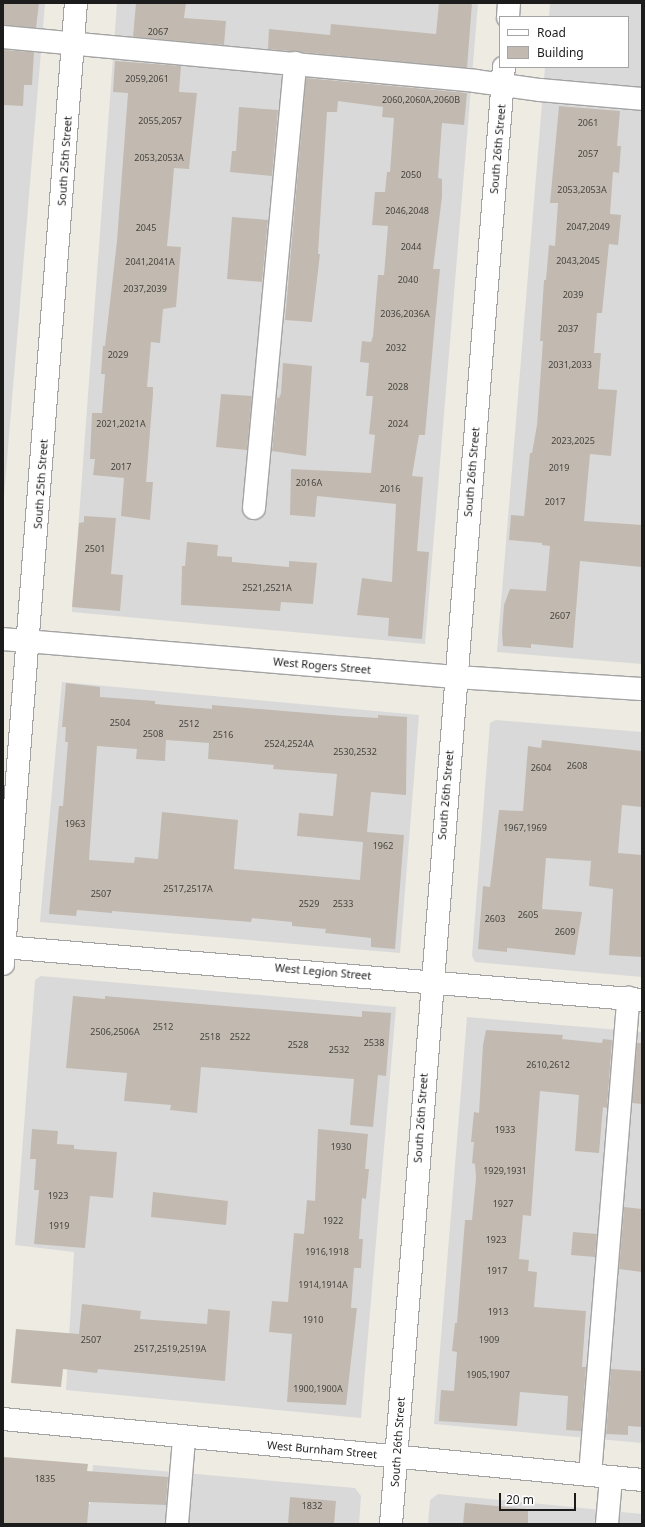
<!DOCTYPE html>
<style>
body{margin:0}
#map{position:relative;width:645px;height:1527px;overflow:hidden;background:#edebe2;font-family:"Noto Sans",sans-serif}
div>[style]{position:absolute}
.residential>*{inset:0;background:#dad9d9}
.building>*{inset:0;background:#c2bab1}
.roads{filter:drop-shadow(1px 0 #a3a3a3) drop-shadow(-1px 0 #a3a3a3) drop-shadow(0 1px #a3a3a3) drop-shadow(0 -1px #a3a3a3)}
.minor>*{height:22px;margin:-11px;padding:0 11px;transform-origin:11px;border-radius:11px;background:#fff}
span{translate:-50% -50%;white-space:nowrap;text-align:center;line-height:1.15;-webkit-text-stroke:4px #fff;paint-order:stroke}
.number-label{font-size:9px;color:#464441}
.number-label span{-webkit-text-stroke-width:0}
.street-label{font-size:11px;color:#1c1c1c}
.frame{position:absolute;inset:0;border:4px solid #1c1c1c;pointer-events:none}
.legend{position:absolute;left:499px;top:16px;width:130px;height:52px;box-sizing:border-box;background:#fff;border:1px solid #a4a4a4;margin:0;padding:5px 7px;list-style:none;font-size:12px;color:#1c1c1c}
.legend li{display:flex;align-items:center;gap:8px;height:20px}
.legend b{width:20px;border:1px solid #a4a4a4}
.scale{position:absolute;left:499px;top:1493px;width:77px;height:18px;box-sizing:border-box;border:2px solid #1c1c1c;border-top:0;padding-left:5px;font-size:12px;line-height:14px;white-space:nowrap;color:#1c1c1c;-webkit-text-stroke:3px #fff;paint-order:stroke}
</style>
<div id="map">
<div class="residential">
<div style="clip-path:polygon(3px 3px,45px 3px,3px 508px)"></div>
<div style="clip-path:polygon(117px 3px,478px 3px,425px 644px,72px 612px)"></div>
<div style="clip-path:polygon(550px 3px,642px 3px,642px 664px,497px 652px,545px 67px,628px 67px,628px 17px,549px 17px)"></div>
<div style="clip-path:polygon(62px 682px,419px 715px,400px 953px,40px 922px)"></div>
<div style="clip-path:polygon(496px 720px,642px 732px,642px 977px,475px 962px,472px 956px,490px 723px)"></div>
<div style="clip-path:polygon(41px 976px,396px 1007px,361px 1418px,66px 1390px,74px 1252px,15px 1245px,35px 980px)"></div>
<div style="clip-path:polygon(467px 1017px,642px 1032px,642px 1443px,434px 1424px)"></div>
<div style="clip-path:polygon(93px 1465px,355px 1488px,361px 1496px,359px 1524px,3px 1524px,3px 1496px,90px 1504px)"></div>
<div style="clip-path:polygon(438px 1494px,642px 1514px,642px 1524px,428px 1524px,430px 1500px)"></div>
</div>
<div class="building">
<div style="clip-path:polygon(3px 3px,39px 3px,36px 28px,3px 25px)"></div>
<div style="clip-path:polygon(136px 3px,186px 3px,184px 18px,226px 21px,224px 45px,133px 37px)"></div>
<div style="clip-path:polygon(439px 3px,472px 3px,467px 68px,268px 49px,269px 29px,330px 35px,331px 24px,436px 34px)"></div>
<div style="clip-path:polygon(3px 50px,34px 52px,32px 85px,24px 85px,23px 106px,3px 105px)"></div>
<div style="clip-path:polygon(115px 61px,181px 66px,179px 92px,197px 93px,189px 169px,174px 168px,171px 204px,167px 246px,181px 247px,176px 307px,163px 309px,160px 343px,151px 342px,147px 387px,153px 387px,153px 394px,146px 482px,153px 482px,150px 520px,121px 516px,124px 478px,93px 475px,95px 459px,90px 459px,92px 413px,102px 413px,105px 374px,101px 374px,103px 346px,105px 346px,117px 241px,128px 93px,113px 92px)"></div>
<div style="clip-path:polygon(306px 78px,467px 93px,464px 125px,442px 123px,438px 178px,442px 179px,442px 197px,433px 269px,440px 269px,435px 322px,425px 435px,419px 435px,412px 476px,423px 477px,417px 551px,429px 552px,422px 639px,388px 636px,389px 618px,357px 615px,362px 578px,392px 582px,396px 504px,317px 496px,315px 517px,290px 515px,291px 469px,371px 473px,375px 435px,369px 434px,373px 396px,366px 396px,369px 363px,360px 362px,362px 341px,371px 342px,373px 336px,378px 275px,384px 275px,388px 226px,372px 225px,375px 192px,385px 192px,387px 172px,390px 172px,394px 118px,382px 117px,383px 107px,338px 101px,337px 112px,327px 112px,318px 254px,320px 254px,312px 322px,285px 320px)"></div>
<div style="clip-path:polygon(559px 106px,620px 111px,617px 146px,621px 146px,619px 173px,613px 172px,610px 214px,621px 215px,618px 245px,609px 244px,602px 313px,597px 313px,594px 353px,601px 353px,598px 389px,617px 390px,611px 456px,590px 454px,584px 521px,642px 525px,642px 567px,580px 561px,573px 648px,531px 644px,531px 648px,503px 646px,502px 633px,504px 605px,510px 589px,546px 591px,550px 546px,542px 545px,542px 543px,509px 540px,511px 515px,524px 516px,530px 453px,532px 453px,537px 425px,543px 341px,540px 341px,544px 280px,546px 280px,549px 245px,555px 246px,558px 203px,550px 203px)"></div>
<div style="clip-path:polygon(239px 107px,278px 110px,272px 176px,230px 172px,232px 151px,236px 151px)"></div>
<div style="clip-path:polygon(232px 217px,268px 220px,262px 282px,227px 279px)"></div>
<div style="clip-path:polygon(283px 363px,312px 366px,306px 456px,272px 451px,277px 398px,279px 398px,281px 393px)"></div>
<div style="clip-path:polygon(221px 394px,252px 396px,247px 450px,216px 447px)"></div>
<div style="clip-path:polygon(84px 516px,116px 518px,111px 574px,123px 575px,120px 611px,72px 607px,79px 523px,84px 522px)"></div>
<div style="clip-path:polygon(187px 542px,218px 545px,217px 556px,232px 557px,232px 562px,289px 567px,289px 561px,317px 563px,313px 604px,281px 602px,280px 611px,181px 605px,182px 566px,185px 566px)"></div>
<div style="clip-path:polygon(evenodd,66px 683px,100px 687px,100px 697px,155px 701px,155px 704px,212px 709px,212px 705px,344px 716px,378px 718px,378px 715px,407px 717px,406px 795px,371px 792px,367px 832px,404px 835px,395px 949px,371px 947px,371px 938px,325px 933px,326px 929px,292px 926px,292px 922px,252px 918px,251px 922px,112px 911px,112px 913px,77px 910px,76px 916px,49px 914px,59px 806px,63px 806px,68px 742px,65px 742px,66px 727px,62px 727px,66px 683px,166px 740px,209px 743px,208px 759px,274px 765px,273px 769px,337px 774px,333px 816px,299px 813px,297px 836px,363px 842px,360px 880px,234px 869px,238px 820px,162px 812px,158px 859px,135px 857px,134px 863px,89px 860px,97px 746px,137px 749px,136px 759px,165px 761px,166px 740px)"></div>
<div style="clip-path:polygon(542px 740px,642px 751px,642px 807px,622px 805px,618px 853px,642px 855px,642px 957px,609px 955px,613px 889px,589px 886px,591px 861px,546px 858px,542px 909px,582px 912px,575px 955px,507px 948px,507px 952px,478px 949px,483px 886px,490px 887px,499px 810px,523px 811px,528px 746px,541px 748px)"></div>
<div style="clip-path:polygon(73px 996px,105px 999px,105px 996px,115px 997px,362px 1017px,362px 1011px,391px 1013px,386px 1076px,378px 1075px,373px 1127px,350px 1125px,354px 1079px,201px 1067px,197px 1113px,170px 1110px,171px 1105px,124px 1101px,127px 1073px,66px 1068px)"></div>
<div style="clip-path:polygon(486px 1030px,563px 1035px,562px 1039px,602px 1043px,603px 1039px,612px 1040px,607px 1108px,603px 1107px,599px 1153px,575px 1151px,579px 1095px,540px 1091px,531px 1216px,523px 1215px,519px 1259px,529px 1260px,528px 1271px,537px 1272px,534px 1307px,586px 1311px,582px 1367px,586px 1367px,581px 1431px,566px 1430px,568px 1396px,520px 1392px,517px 1426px,439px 1421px,441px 1390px,454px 1391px,457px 1352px,452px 1351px,455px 1323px,457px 1323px,465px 1220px,472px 1220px,476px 1178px,475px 1164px,472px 1163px,474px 1142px,471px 1142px,474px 1112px,479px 1113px,483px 1045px)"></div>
<div style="clip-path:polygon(637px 1043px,642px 1043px,642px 1104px,632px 1103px)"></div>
<div style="clip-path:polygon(32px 1129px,58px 1131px,57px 1144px,74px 1145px,74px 1149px,117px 1152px,113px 1198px,90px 1196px,85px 1248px,34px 1244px,39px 1190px,34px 1190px,36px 1159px,30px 1159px)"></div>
<div style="clip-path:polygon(318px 1129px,368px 1134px,365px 1169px,369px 1169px,366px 1199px,362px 1198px,359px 1239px,363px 1239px,361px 1268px,354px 1268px,351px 1308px,357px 1308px,346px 1405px,287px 1402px,292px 1334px,269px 1332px,272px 1301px,288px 1302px,294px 1233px,304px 1234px,307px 1200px,315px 1201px)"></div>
<div style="clip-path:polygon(153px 1192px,228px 1201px,226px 1225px,151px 1217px)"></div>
<div style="clip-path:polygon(624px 1207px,642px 1209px,642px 1272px,619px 1269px)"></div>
<div style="clip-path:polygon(573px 1232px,597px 1234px,595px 1257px,571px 1255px)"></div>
<div style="clip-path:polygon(82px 1304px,141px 1311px,140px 1319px,207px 1324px,208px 1309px,230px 1311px,225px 1381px,98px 1369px,97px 1373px,63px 1369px,61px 1387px,11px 1383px,16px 1329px,79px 1334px)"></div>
<div style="clip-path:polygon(611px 1369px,642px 1371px,642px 1427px,628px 1426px,628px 1435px,606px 1434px)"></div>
<div style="clip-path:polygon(3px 1457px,88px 1464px,87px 1471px,168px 1477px,166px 1505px,89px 1502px,87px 1524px,3px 1524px)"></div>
<div style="clip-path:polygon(290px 1497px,336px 1501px,334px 1524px,288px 1524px)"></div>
<div style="clip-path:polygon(465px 1503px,528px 1509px,528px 1524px,463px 1524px)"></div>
</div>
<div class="roads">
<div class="minor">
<div style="left:508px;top:17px;width:14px;rotate:-86deg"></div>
<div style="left:3px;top:37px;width:474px;rotate:5.3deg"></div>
<div style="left:475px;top:81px;width:66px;rotate:7.9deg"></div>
<div style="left:540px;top:90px;width:102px;rotate:5deg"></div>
<div style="left:254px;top:508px;width:447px;rotate:-84.7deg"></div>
<div style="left:3px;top:639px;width:455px;rotate:4.8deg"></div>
<div style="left:456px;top:677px;width:186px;rotate:3.7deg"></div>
<div style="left:3px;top:947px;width:641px;rotate:4.74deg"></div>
<div style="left:3px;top:964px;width:964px;rotate:-85.66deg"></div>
<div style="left:3px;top:1419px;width:642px;rotate:5.45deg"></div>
<div style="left:590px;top:1475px;width:479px;rotate:-85.4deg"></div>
<div style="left:177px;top:1524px;width:86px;rotate:-85.3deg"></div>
<div style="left:391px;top:1524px;width:1461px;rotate:-85.57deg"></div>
<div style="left:607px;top:1524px;width:46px;rotate:-85deg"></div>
</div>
</div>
<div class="number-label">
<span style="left:158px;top:32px">2067</span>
<span style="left:147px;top:79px">2059,2061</span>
<span style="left:421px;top:100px">2060,2060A,2060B</span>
<span style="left:160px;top:121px">2055,2057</span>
<span style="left:588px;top:123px">2061</span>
<span style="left:588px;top:154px">2057</span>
<span style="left:159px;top:158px">2053,2053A</span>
<span style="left:411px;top:175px">2050</span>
<span style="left:582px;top:190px">2053,2053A</span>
<span style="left:407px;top:211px">2046,2048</span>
<span style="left:588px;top:227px">2047,2049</span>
<span style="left:146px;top:228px">2045</span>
<span style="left:411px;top:247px">2044</span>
<span style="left:578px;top:261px">2043,2045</span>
<span style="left:150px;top:262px">2041,2041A</span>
<span style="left:408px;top:280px">2040</span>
<span style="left:145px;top:289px">2037,2039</span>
<span style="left:573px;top:295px">2039</span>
<span style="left:405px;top:314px">2036,2036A</span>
<span style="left:568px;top:329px">2037</span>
<span style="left:396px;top:348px">2032</span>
<span style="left:118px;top:355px">2029</span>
<span style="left:570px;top:365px">2031,2033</span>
<span style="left:398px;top:387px">2028</span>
<span style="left:121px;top:424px">2021,2021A</span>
<span style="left:398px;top:424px">2024</span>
<span style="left:573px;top:441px">2023,2025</span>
<span style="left:121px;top:467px">2017</span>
<span style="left:559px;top:468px">2019</span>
<span style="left:309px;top:483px">2016A</span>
<span style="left:390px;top:489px">2016</span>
<span style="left:555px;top:502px">2017</span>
<span style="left:95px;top:549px">2501</span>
<span style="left:267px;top:588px">2521,2521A</span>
<span style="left:560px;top:616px">2607</span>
<span style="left:120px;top:723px">2504</span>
<span style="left:189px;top:724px">2512</span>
<span style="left:153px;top:734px">2508</span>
<span style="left:223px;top:735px">2516</span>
<span style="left:289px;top:744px">2524,2524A</span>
<span style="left:355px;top:752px">2530,2532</span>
<span style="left:577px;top:766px">2608</span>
<span style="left:541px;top:768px">2604</span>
<span style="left:75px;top:824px">1963</span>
<span style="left:525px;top:828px">1967,1969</span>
<span style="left:383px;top:846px">1962</span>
<span style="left:188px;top:889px">2517,2517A</span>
<span style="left:101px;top:894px">2507</span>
<span style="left:309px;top:904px">2529</span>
<span style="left:343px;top:904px">2533</span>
<span style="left:528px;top:915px">2605</span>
<span style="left:495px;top:919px">2603</span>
<span style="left:565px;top:932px">2609</span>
<span style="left:163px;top:1027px">2512</span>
<span style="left:115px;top:1032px">2506,2506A</span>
<span style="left:210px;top:1037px">2518</span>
<span style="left:240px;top:1037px">2522</span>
<span style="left:374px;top:1043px">2538</span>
<span style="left:298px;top:1045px">2528</span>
<span style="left:339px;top:1050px">2532</span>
<span style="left:548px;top:1065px">2610,2612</span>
<span style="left:505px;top:1130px">1933</span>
<span style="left:341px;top:1147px">1930</span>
<span style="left:505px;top:1171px">1929,1931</span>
<span style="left:58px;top:1196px">1923</span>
<span style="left:503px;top:1204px">1927</span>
<span style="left:333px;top:1221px">1922</span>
<span style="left:59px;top:1226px">1919</span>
<span style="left:496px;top:1240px">1923</span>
<span style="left:327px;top:1252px">1916,1918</span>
<span style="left:497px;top:1271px">1917</span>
<span style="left:323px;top:1285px">1914,1914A</span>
<span style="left:498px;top:1312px">1913</span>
<span style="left:313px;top:1320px">1910</span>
<span style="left:91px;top:1340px">2507</span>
<span style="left:489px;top:1340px">1909</span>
<span style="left:170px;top:1349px">2517,2519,2519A</span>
<span style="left:488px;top:1375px">1905,1907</span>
<span style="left:318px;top:1389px">1900,1900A</span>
<span style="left:45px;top:1479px">1835</span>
<span style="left:312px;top:1506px">1832</span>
</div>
<div class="street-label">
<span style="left:498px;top:149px;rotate:-85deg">South 26th Street</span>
<span style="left:65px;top:161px;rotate:-86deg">South 25th Street</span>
<span style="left:472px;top:472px;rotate:-85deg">South 26th Street</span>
<span style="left:41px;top:484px;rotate:-86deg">South 25th Street</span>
<span style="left:322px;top:666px;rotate:5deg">West Rogers Street</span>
<span style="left:446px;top:795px;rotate:-85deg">South 26th Street</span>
<span style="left:323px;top:972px;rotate:5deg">West Legion Street</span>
<span style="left:421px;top:1118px;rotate:-86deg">South 26th Street</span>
<span style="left:398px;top:1442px;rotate:-86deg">South 26th Street</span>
<span style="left:322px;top:1450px;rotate:5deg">West Burnham Street</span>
</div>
<div class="frame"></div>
<ul class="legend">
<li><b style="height:5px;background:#fff"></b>Road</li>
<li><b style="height:11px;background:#c2bab1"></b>Building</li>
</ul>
<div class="scale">20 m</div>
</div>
